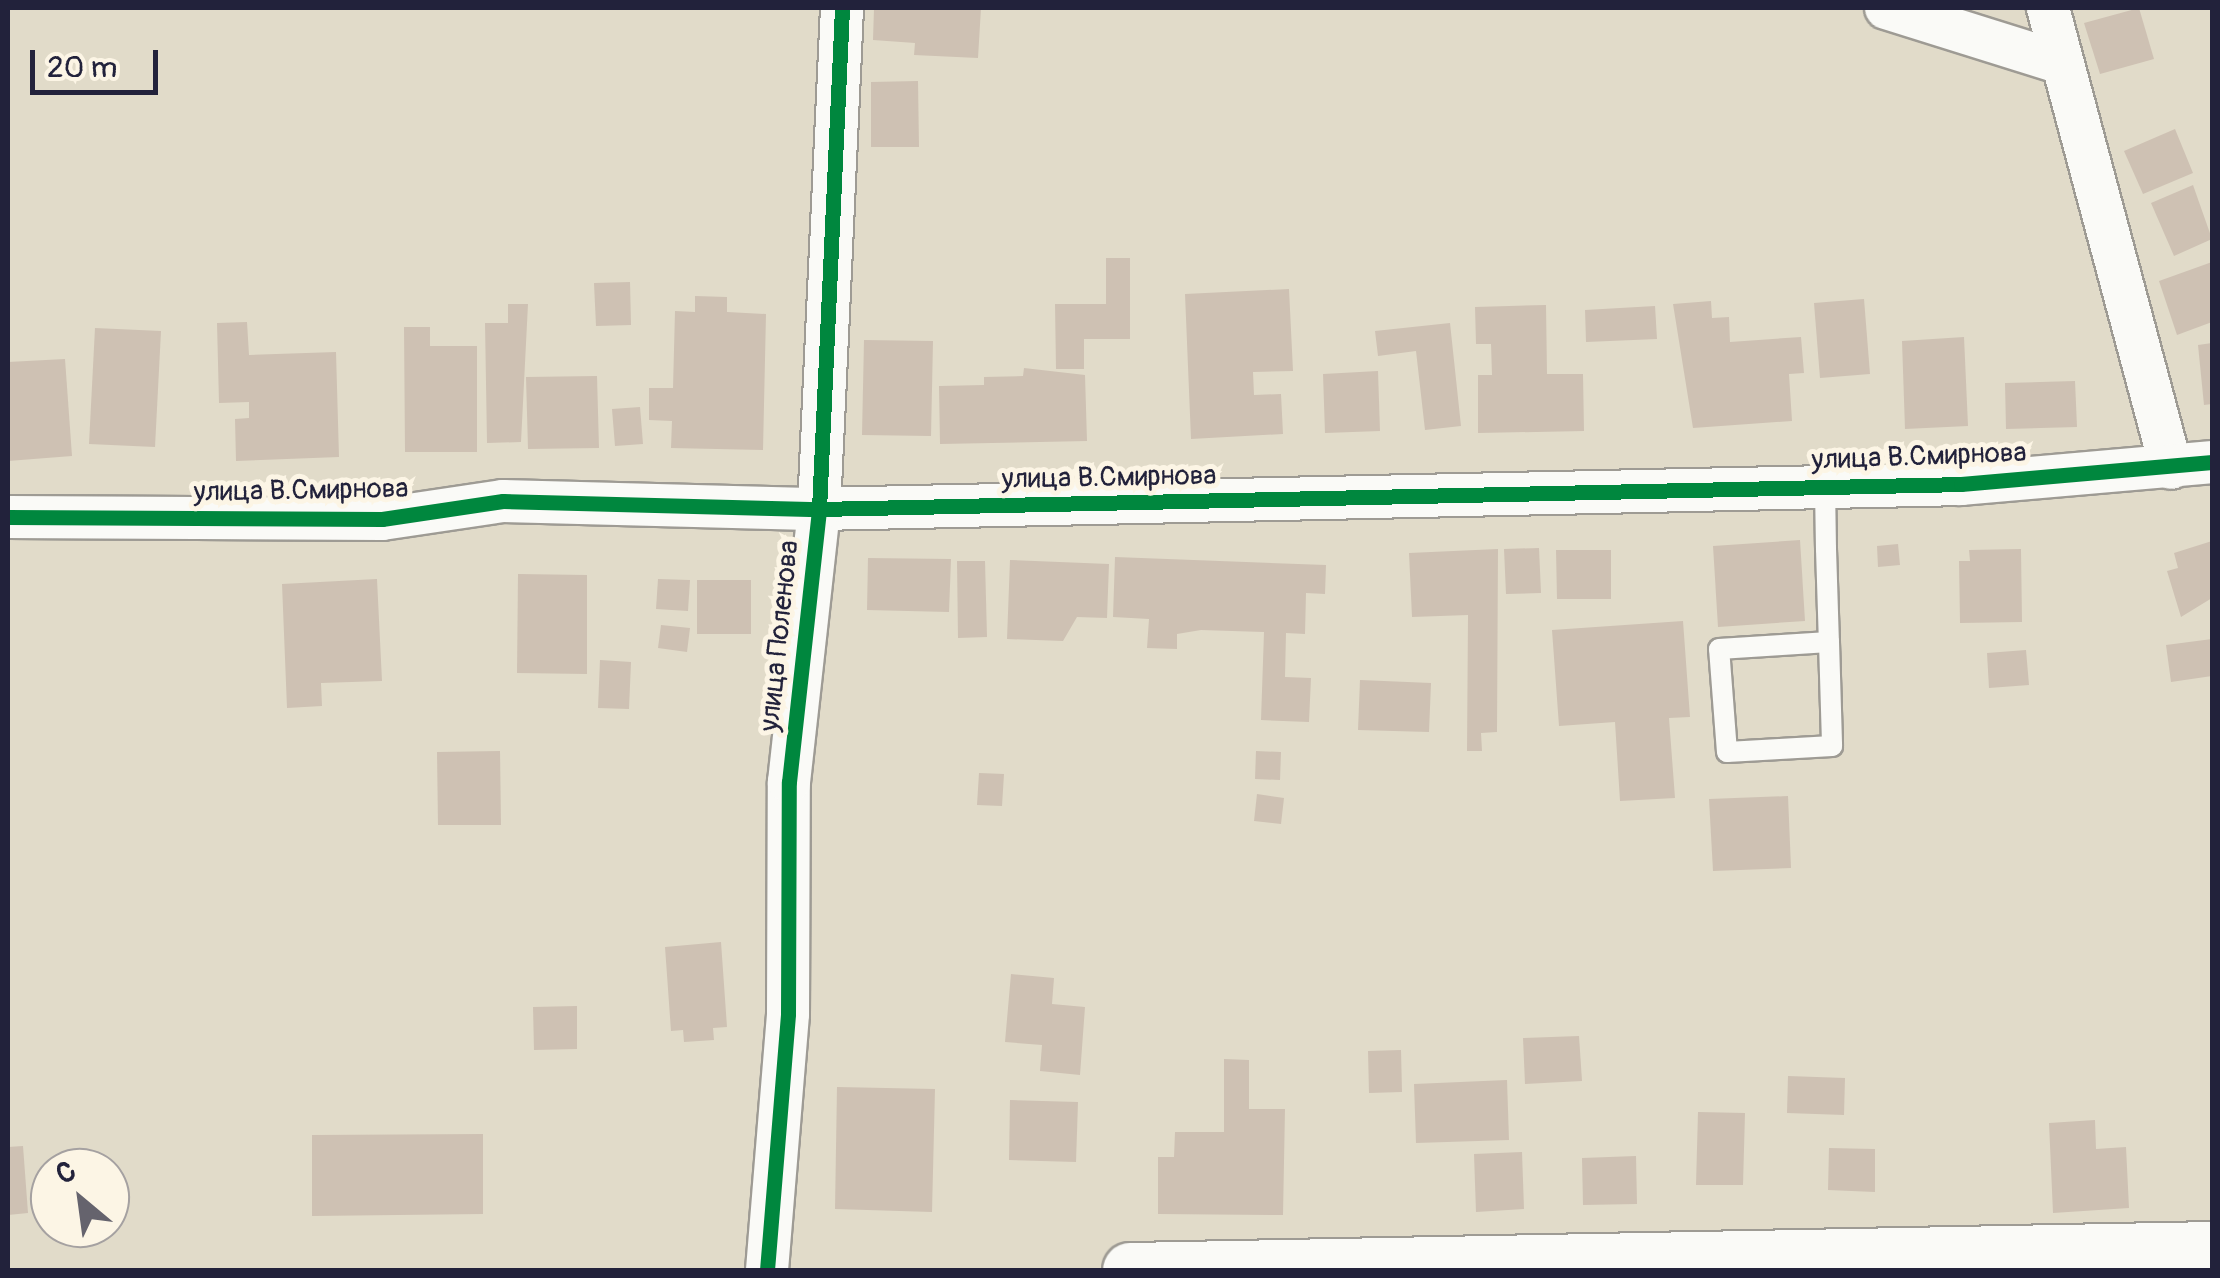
<!DOCTYPE html>
<meta charset="utf-8">
<style>
body{margin:0}
#map{position:relative;width:2220px;height:1278px;overflow:hidden;background:#e1dbc9;font-family:Pangolin,sans-serif}
div>[style]{position:absolute}
.building>*{inset:0;background:#cec1b3}
.roads{filter:drop-shadow(2px 0 #9e9b94) drop-shadow(-2px 0 #9e9b94) drop-shadow(0 2px #9e9b94) drop-shadow(0 -2px #9e9b94)}
.service>*{height:20px;margin:-10px;padding:0 10px;transform-origin:10px;border-radius:10px;background:#fafaf7}
.minor>*{height:42px;margin:-21px;padding:0 21px;transform-origin:21px;border-radius:21px;background:#fafaf7}
.secondary>*{height:55px;margin:-27.5px;padding:0 27.5px;transform-origin:27.5px;border-radius:27.5px;background:#fafaf7}
.cycleway>*{height:15px;margin:-7.5px;padding:0 7.5px;transform-origin:7.5px;border-radius:7.5px;background:#00873e}
span{translate:-50% -50%;white-space:nowrap;text-align:center;line-height:1.15;-webkit-text-stroke:10px #fcf5e5;paint-order:stroke}
.street-label{font-size:28px;color:#22223b}
.frame{position:absolute;inset:0;border:10px solid #22223b;pointer-events:none}
.north{position:absolute;left:30px;top:1148px;width:100px;height:100px;box-sizing:border-box;background:#fcf5e5;border:2px solid #a5a1a1;border-radius:50%;rotate:331deg;font-size:28px;font-weight:700;line-height:40px;text-align:center;color:#22223b}
.north::after{content:'';display:block;margin:auto;width:35px;height:45px;background:#65636d;clip-path:polygon(50% 0,100% 100%,50% 72%,0 100%)}
.scale{position:absolute;left:30px;top:50px;width:128px;height:45px;box-sizing:border-box;border:5px solid #22223b;border-top:0;padding-left:12px;font-size:30px;line-height:35px;white-space:nowrap;color:#22223b;-webkit-text-stroke:8px #fcf5e5;paint-order:stroke}
</style>
<div id="map">
<div class="building">
<div style="clip-path:polygon(874px 8px,981px 8px,978px 58px,914px 55px,915px 43px,873px 40px)"></div>
<div style="clip-path:polygon(2139px 8px,2154px 59px,2100px 74px,2084px 23px)"></div>
<div style="clip-path:polygon(918px 81px,919px 147px,871px 147px,871px 82px)"></div>
<div style="clip-path:polygon(2175px 129px,2193px 173px,2143px 194px,2124px 151px)"></div>
<div style="clip-path:polygon(2193px 185px,2212px 239px,2174px 256px,2151px 203px)"></div>
<div style="clip-path:polygon(1106px 258px,1130px 258px,1130px 339px,1084px 339px,1084px 369px,1056px 369px,1055px 304px,1106px 304px)"></div>
<div style="clip-path:polygon(2212px 262px,2212px 322px,2177px 335px,2159px 281px)"></div>
<div style="clip-path:polygon(630px 282px,631px 325px,596px 326px,594px 283px)"></div>
<div style="clip-path:polygon(1289px 289px,1293px 371px,1253px 372px,1254px 395px,1281px 394px,1283px 434px,1191px 439px,1185px 294px)"></div>
<div style="clip-path:polygon(695px 296px,727px 297px,727px 312px,766px 314px,763px 450px,671px 448px,672px 421px,649px 420px,649px 388px,673px 388px,675px 311px,695px 312px)"></div>
<div style="clip-path:polygon(1864px 299px,1870px 374px,1820px 378px,1814px 303px)"></div>
<div style="clip-path:polygon(1711px 301px,1712px 318px,1729px 317px,1730px 342px,1801px 337px,1804px 373px,1789px 374px,1792px 421px,1693px 428px,1673px 304px)"></div>
<div style="clip-path:polygon(508px 304px,528px 304px,521px 442px,487px 443px,485px 323px,508px 323px)"></div>
<div style="clip-path:polygon(1546px 305px,1547px 374px,1583px 374px,1584px 431px,1478px 433px,1478px 375px,1492px 375px,1491px 344px,1476px 344px,1475px 307px)"></div>
<div style="clip-path:polygon(1655px 306px,1657px 339px,1586px 342px,1585px 310px)"></div>
<div style="clip-path:polygon(247px 322px,249px 355px,336px 352px,339px 457px,236px 461px,235px 419px,249px 418px,249px 402px,219px 403px,217px 323px)"></div>
<div style="clip-path:polygon(1450px 323px,1461px 426px,1425px 430px,1416px 351px,1378px 356px,1375px 331px)"></div>
<div style="clip-path:polygon(404px 327px,430px 327px,430px 346px,477px 346px,477px 452px,405px 452px)"></div>
<div style="clip-path:polygon(95px 328px,161px 331px,155px 447px,89px 444px)"></div>
<div style="clip-path:polygon(1964px 337px,1968px 426px,1905px 429px,1902px 341px)"></div>
<div style="clip-path:polygon(864px 340px,933px 341px,931px 436px,862px 435px)"></div>
<div style="clip-path:polygon(2212px 343px,2212px 404px,2204px 405px,2198px 345px)"></div>
<div style="clip-path:polygon(65px 359px,72px 456px,8px 461px,8px 362px)"></div>
<div style="clip-path:polygon(1024px 368px,1085px 375px,1087px 441px,940px 444px,939px 386px,984px 385px,984px 377px,1023px 376px)"></div>
<div style="clip-path:polygon(1378px 371px,1380px 431px,1325px 433px,1323px 374px)"></div>
<div style="clip-path:polygon(597px 376px,599px 448px,528px 449px,526px 377px)"></div>
<div style="clip-path:polygon(2075px 381px,2077px 427px,2006px 429px,2005px 383px)"></div>
<div style="clip-path:polygon(640px 407px,643px 444px,615px 446px,612px 409px)"></div>
<div style="clip-path:polygon(1800px 540px,1805px 621px,1718px 627px,1713px 546px)"></div>
<div style="clip-path:polygon(2212px 541px,2212px 598px,2181px 617px,2167px 571px,2178px 568px,2174px 553px)"></div>
<div style="clip-path:polygon(1898px 544px,1900px 565px,1878px 567px,1877px 546px)"></div>
<div style="clip-path:polygon(1539px 548px,1541px 593px,1506px 594px,1504px 549px)"></div>
<div style="clip-path:polygon(1498px 549px,1497px 732px,1481px 733px,1482px 751px,1467px 751px,1468px 615px,1412px 617px,1409px 553px)"></div>
<div style="clip-path:polygon(2021px 549px,2022px 622px,1960px 623px,1959px 561px,1970px 561px,1969px 550px)"></div>
<div style="clip-path:polygon(1556px 550px,1611px 550px,1611px 599px,1557px 599px)"></div>
<div style="clip-path:polygon(1115px 557px,1326px 565px,1325px 594px,1306px 593px,1305px 634px,1286px 633px,1285px 677px,1311px 678px,1309px 722px,1261px 720px,1264px 632px,1201px 630px,1177px 634px,1177px 649px,1147px 648px,1149px 619px,1113px 617px)"></div>
<div style="clip-path:polygon(868px 558px,951px 559px,949px 612px,867px 610px)"></div>
<div style="clip-path:polygon(1010px 560px,1109px 564px,1107px 618px,1077px 617px,1063px 641px,1007px 639px)"></div>
<div style="clip-path:polygon(957px 561px,985px 561px,987px 637px,958px 638px)"></div>
<div style="clip-path:polygon(518px 574px,587px 575px,587px 674px,517px 673px)"></div>
<div style="clip-path:polygon(377px 579px,382px 681px,321px 683px,322px 706px,287px 708px,282px 584px)"></div>
<div style="clip-path:polygon(658px 579px,690px 580px,688px 611px,656px 609px)"></div>
<div style="clip-path:polygon(697px 580px,751px 580px,751px 634px,697px 634px)"></div>
<div style="clip-path:polygon(1683px 621px,1690px 717px,1669px 718px,1675px 798px,1620px 801px,1615px 722px,1559px 726px,1552px 630px)"></div>
<div style="clip-path:polygon(661px 625px,690px 628px,687px 652px,658px 648px)"></div>
<div style="clip-path:polygon(2212px 639px,2212px 676px,2171px 682px,2166px 645px)"></div>
<div style="clip-path:polygon(2026px 650px,2029px 685px,1989px 688px,1987px 653px)"></div>
<div style="clip-path:polygon(600px 660px,631px 662px,629px 709px,598px 708px)"></div>
<div style="clip-path:polygon(1360px 680px,1431px 683px,1429px 732px,1358px 730px)"></div>
<div style="clip-path:polygon(500px 751px,501px 825px,438px 825px,437px 752px)"></div>
<div style="clip-path:polygon(1256px 751px,1281px 752px,1280px 780px,1255px 779px)"></div>
<div style="clip-path:polygon(979px 773px,1004px 774px,1002px 806px,977px 805px)"></div>
<div style="clip-path:polygon(1257px 794px,1284px 798px,1281px 824px,1254px 821px)"></div>
<div style="clip-path:polygon(1788px 796px,1791px 868px,1713px 871px,1709px 799px)"></div>
<div style="clip-path:polygon(721px 942px,727px 1027px,713px 1028px,714px 1040px,684px 1042px,683px 1030px,671px 1031px,665px 947px)"></div>
<div style="clip-path:polygon(1011px 974px,1054px 978px,1052px 1004px,1085px 1007px,1080px 1075px,1040px 1071px,1042px 1045px,1005px 1042px)"></div>
<div style="clip-path:polygon(577px 1006px,577px 1049px,534px 1050px,533px 1007px)"></div>
<div style="clip-path:polygon(1579px 1036px,1582px 1081px,1525px 1084px,1523px 1038px)"></div>
<div style="clip-path:polygon(1401px 1050px,1402px 1092px,1369px 1093px,1368px 1051px)"></div>
<div style="clip-path:polygon(1224px 1059px,1249px 1060px,1249px 1109px,1285px 1109px,1283px 1215px,1158px 1214px,1158px 1157px,1174px 1157px,1175px 1132px,1224px 1132px)"></div>
<div style="clip-path:polygon(1788px 1076px,1845px 1078px,1844px 1115px,1787px 1113px)"></div>
<div style="clip-path:polygon(1507px 1080px,1509px 1140px,1416px 1143px,1414px 1084px)"></div>
<div style="clip-path:polygon(837px 1087px,935px 1089px,932px 1212px,835px 1209px)"></div>
<div style="clip-path:polygon(1010px 1100px,1078px 1102px,1076px 1162px,1009px 1160px)"></div>
<div style="clip-path:polygon(1698px 1112px,1745px 1113px,1743px 1185px,1696px 1185px)"></div>
<div style="clip-path:polygon(2095px 1120px,2096px 1149px,2126px 1147px,2129px 1208px,2053px 1213px,2049px 1123px)"></div>
<div style="clip-path:polygon(483px 1134px,483px 1214px,312px 1216px,312px 1135px)"></div>
<div style="clip-path:polygon(23px 1146px,28px 1213px,8px 1215px,8px 1147px)"></div>
<div style="clip-path:polygon(1829px 1148px,1875px 1149px,1875px 1192px,1828px 1190px)"></div>
<div style="clip-path:polygon(1522px 1152px,1524px 1209px,1476px 1212px,1474px 1154px)"></div>
<div style="clip-path:polygon(1636px 1156px,1637px 1204px,1583px 1205px,1582px 1158px)"></div>
</div>
<div class="roads">
<div class="service">
<div style="left:1825px;top:486px;width:63px;rotate:89.1deg"></div>
<div style="left:1826px;top:549px;width:93px;rotate:88.2deg"></div>
<div style="left:1829px;top:642px;width:104px;rotate:88.3deg"></div>
<div style="left:1832px;top:746px;width:105px;rotate:176.7deg"></div>
<div style="left:1727px;top:752px;width:103px;rotate:-94.4deg"></div>
<div style="left:1719px;top:649px;width:110px;rotate:-3.6deg"></div>
</div>
<div class="minor">
<div style="left:1886px;top:8px;width:184px;rotate:17.4deg"></div>
<div style="left:2048px;top:8px;width:476px;rotate:75deg"></div>
<div style="left:8px;top:517px;width:374px;rotate:0.3deg"></div>
<div style="left:382px;top:519px;width:122px;rotate:-8.5deg"></div>
<div style="left:503px;top:501px;width:316px;rotate:1.5deg"></div>
<div style="left:819px;top:509px;width:1142px;rotate:-1.25deg"></div>
<div style="left:1961px;top:484px;width:252px;rotate:-5deg"></div>
<div style="left:767px;top:1270px;width:257px;rotate:-85.3deg"></div>
<div style="left:788px;top:1014px;width:232px;rotate:-89.8deg"></div>
<div style="left:789px;top:782px;width:275px;rotate:-83.7deg"></div>
<div style="left:819px;top:509px;width:502px;rotate:-87.37deg"></div>
</div>
<div class="secondary">
<div style="left:1130px;top:1270px;width:1082px;rotate:-1.11deg"></div>
</div>
</div>
<div class="cycleway">
<div style="left:8px;top:517px;width:374px;rotate:0.3deg"></div>
<div style="left:382px;top:519px;width:122px;rotate:-8.5deg"></div>
<div style="left:503px;top:501px;width:316px;rotate:1.5deg"></div>
<div style="left:819px;top:509px;width:1142px;rotate:-1.25deg"></div>
<div style="left:1961px;top:484px;width:252px;rotate:-5deg"></div>
<div style="left:767px;top:1270px;width:257px;rotate:-85.3deg"></div>
<div style="left:788px;top:1014px;width:232px;rotate:-89.8deg"></div>
<div style="left:789px;top:782px;width:275px;rotate:-83.7deg"></div>
<div style="left:819px;top:509px;width:502px;rotate:-87.37deg"></div>
</div>
<div class="street-label">
<span style="left:1919px;top:457px;rotate:-2deg">улица В.Смирнова</span>
<span style="left:1109px;top:478px;rotate:-1deg">улица В.Смирнова</span>
<span style="left:301px;top:491px;rotate:-1deg">улица В.Смирнова</span>
<span style="left:780px;top:636px;rotate:-84deg">улица Поленова</span>
</div>
<div class="frame"></div>
<div class="north">С</div>
<div class="scale">20 m</div>
</div>
